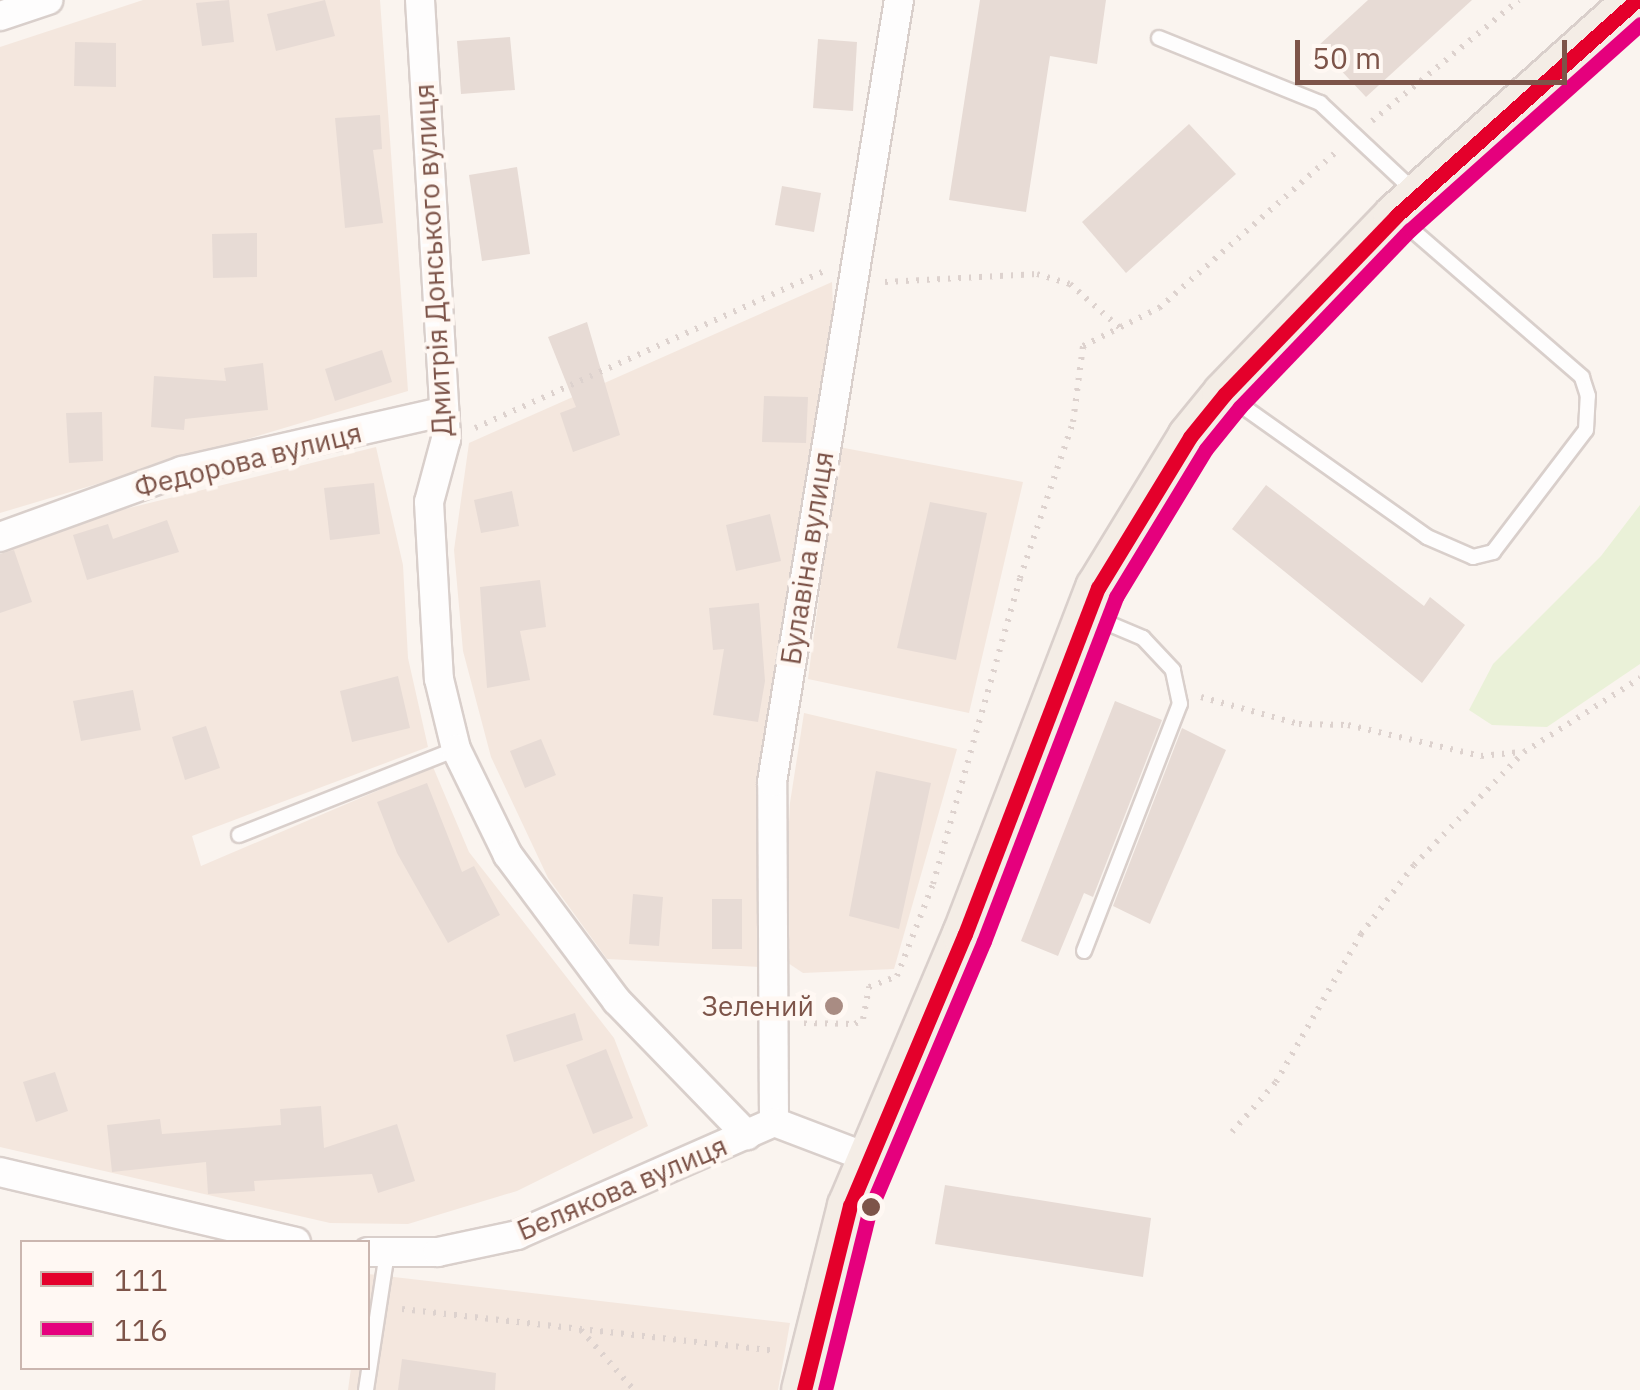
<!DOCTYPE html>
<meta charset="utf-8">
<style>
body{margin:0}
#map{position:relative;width:1640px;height:1390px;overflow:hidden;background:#faf4ef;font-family:"IBM Plex Sans",sans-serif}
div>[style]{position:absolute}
.residential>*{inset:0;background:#f4e7de}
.green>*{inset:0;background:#eaf1d8}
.building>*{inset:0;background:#e7dbd5}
.path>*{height:6px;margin-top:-3px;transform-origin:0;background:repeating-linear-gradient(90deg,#ddd2ce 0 2.5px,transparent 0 10.5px)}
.roads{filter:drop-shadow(2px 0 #d9cfcb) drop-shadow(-2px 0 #d9cfcb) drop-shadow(0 2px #d9cfcb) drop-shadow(0 -2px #d9cfcb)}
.service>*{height:14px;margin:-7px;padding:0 7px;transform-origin:7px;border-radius:7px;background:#fefdfd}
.minor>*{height:28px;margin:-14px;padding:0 14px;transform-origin:14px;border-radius:14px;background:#fefdfd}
.primary>*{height:45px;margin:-22.5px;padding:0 22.5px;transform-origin:22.5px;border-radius:22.5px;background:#f4ede6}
.bus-1>*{height:15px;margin:-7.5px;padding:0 7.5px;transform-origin:7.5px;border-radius:7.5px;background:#e4002b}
.bus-2>*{height:15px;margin:-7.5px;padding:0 7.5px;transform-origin:7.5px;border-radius:7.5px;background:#e5007d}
.dots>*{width:28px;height:28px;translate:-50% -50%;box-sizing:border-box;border:5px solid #fff8f3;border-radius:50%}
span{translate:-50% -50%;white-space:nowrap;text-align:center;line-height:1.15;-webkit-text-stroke:9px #fff8f3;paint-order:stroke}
.street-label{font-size:28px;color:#7d5449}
.poi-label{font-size:28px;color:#7d5449}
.right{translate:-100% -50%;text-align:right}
.legend{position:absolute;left:20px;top:1240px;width:350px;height:130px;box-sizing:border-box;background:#fff8f3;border:2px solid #cbb6af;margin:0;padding:12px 18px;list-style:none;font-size:30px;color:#7d5449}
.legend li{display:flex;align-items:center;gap:20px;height:50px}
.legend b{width:50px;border:2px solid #cbb6af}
.scale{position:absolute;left:1295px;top:40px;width:272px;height:45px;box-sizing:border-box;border:5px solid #7d5449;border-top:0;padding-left:12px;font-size:30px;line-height:35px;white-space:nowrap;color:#7d5449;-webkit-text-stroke:8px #fff8f3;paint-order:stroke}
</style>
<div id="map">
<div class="residential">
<div style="clip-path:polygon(143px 0,380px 0,408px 391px,0 513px,0 47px)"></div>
<div style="clip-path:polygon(832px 282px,834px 332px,756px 795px,760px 967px,607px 959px,548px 878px,491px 757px,463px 651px,454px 550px,469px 443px)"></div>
<div style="clip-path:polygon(376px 447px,403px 565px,408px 658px,428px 747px,192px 836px,201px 866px,433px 767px,469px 852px,614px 1038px,648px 1126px,517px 1191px,408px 1224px,330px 1223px,0 1147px,0 554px,117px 511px)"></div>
<div style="clip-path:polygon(839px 447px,1023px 482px,969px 713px,808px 679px)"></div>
<div style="clip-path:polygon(804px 713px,957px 749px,894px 969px,803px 973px,782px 959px,790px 803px)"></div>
<div style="clip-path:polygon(368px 1274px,790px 1323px,778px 1390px,348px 1390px,351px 1368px,368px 1368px)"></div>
</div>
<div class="green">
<div style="clip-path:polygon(1640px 505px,1640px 664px,1547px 727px,1492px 725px,1469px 710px,1493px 664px,1601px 556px)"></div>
</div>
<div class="building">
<div style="clip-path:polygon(229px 0,234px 42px,202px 46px,196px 3px)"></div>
<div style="clip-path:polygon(325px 0,335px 36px,276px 51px,267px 14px)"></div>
<div style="clip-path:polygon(980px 0,1106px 0,1097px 64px,1050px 56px,1026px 212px,949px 200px)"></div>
<div style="clip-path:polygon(1368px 0,1472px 0,1366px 97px,1318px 46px)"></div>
<div style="clip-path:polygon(510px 37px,515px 90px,461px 94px,457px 41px)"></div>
<div style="clip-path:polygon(818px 39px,857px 42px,853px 111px,813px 108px)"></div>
<div style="clip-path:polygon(75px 42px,116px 43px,116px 87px,74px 86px)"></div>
<div style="clip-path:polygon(380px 115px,382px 149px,373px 150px,383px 223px,345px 228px,335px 118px)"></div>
<div style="clip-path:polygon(1189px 124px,1236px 174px,1126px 273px,1082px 222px)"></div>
<div style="clip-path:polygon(517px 167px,530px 254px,482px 261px,469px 175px)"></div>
<div style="clip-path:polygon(782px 186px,821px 193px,814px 232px,775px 225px)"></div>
<div style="clip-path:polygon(257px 233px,257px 277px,213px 278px,212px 234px)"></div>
<div style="clip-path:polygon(587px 322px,620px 435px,573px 452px,560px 413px,576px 407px,548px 337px)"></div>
<div style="clip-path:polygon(382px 350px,392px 382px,335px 401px,325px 369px)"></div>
<div style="clip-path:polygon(263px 363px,268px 410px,185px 419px,184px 430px,151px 427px,154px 376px,226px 381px,224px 368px)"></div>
<div style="clip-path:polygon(764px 396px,808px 397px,806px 443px,762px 442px)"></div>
<div style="clip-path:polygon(102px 412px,103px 461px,69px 463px,66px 413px)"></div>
<div style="clip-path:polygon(374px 483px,380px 534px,330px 540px,324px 488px)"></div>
<div style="clip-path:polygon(1266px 485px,1424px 606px,1430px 597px,1465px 625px,1422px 683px,1232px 529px)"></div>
<div style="clip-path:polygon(512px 491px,519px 526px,481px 533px,474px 500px)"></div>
<div style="clip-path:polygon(930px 502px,987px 513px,956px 660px,897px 648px)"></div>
<div style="clip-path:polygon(770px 514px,781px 561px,736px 571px,726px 525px)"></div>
<div style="clip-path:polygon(167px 520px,179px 552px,87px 580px,73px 535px,108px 524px,113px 539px)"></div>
<div style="clip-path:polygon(14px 550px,32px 602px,0 613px,0 554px)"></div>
<div style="clip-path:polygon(540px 580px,546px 627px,520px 631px,530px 680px,487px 688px,480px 587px)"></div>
<div style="clip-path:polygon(759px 603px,765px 681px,758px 722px,713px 715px,724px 649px,713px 650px,709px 608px)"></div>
<div style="clip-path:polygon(398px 676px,410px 728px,352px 742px,340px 691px)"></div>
<div style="clip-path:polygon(133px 690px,141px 730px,81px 741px,73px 701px)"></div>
<div style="clip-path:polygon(1115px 701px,1162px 720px,1093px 897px,1084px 893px,1058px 956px,1021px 941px)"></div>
<div style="clip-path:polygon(206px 726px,220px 768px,185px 780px,172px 737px)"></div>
<div style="clip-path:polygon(1182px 728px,1226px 750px,1150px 924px,1113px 906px)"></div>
<div style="clip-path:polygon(541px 739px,556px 775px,525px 788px,510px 751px)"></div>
<div style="clip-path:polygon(876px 771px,931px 783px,899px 929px,849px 916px)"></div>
<div style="clip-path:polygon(427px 783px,462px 872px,474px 866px,500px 915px,448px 943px,397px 853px,377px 802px)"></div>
<div style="clip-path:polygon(633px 894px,663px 897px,659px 946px,629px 944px)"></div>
<div style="clip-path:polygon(712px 899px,742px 899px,742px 949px,712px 949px)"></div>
<div style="clip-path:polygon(575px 1013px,583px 1040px,514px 1062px,506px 1035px)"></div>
<div style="clip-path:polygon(606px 1049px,633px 1118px,593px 1134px,566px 1065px)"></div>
<div style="clip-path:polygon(55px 1072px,68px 1111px,36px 1122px,23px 1082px)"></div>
<div style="clip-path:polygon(321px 1106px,324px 1148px,397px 1124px,415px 1181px,378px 1193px,372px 1174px,254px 1181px,255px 1191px,208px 1194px,206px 1162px,112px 1172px,107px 1125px,160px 1119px,162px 1134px,281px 1125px,280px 1109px)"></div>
<div style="clip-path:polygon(945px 1185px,1151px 1218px,1143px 1277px,935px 1244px)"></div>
<div style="clip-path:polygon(402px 1359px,496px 1373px,495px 1390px,398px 1390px)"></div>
</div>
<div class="path">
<div style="left:1372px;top:121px;width:190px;rotate:-39.5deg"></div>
<div style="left:885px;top:282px;width:152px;rotate:-3deg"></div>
<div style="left:1037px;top:274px;width:34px;rotate:17deg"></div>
<div style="left:1070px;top:284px;width:67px;rotate:41.3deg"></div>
<div style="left:475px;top:428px;width:383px;rotate:-24.2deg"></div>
<div style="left:1201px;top:697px;width:102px;rotate:15.4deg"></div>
<div style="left:1299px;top:724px;width:49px;rotate:1.2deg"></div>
<div style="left:1348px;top:725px;width:137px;rotate:13.1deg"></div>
<div style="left:1481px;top:756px;width:40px;rotate:-5.7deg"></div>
<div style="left:804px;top:1023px;width:51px;rotate:1.1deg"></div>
<div style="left:855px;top:1024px;width:9px;rotate:-32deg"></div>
<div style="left:863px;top:1019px;width:33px;rotate:-79deg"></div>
<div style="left:869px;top:987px;width:30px;rotate:-21deg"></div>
<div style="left:897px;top:976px;width:99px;rotate:-68.6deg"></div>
<div style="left:933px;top:884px;width:318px;rotate:-74.1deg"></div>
<div style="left:1020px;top:578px;width:165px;rotate:-71.2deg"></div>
<div style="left:1073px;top:422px;width:77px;rotate:-82.5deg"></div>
<div style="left:1083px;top:346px;width:85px;rotate:-26.6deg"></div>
<div style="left:1159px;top:308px;width:236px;rotate:-41.4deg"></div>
<div style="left:1232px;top:1132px;width:67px;rotate:-48.7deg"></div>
<div style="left:1276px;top:1082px;width:171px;rotate:-60.1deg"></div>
<div style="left:1361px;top:934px;width:87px;rotate:-52.5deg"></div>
<div style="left:1414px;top:865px;width:158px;rotate:-45.8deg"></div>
<div style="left:1524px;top:752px;width:138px;rotate:-32.5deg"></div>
<div style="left:402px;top:1309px;width:377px;rotate:6.4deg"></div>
<div style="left:581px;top:1330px;width:80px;rotate:48.5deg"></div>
</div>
<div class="roads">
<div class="service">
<div style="left:1159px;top:38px;width:174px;rotate:22deg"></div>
<div style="left:1320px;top:103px;width:130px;rotate:43.1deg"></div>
<div style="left:1231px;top:398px;width:240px;rotate:35.3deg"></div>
<div style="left:1427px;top:537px;width:50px;rotate:23.5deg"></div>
<div style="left:1473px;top:557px;width:21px;rotate:-14deg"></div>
<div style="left:1493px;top:552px;width:153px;rotate:-52.7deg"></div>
<div style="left:1586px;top:430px;width:34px;rotate:-87deg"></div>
<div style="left:1588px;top:396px;width:20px;rotate:-108deg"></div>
<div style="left:1582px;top:377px;width:240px;rotate:-139.1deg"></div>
<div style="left:239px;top:835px;width:233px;rotate:-21.6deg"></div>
<div style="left:1084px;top:951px;width:265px;rotate:-68.8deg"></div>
<div style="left:1180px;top:704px;width:35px;rotate:-102deg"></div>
<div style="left:1173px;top:670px;width:44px;rotate:-133.2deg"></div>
<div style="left:1143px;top:638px;width:54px;rotate:-157.2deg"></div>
<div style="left:366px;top:1390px;width:140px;rotate:-81.3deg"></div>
</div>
<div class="minor">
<div style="left:420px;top:0;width:440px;rotate:86.6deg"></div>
<div style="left:446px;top:439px;width:65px;rotate:105.1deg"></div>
<div style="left:429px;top:502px;width:177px;rotate:86.8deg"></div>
<div style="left:439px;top:679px;width:72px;rotate:76.3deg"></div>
<div style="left:456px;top:749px;width:118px;rotate:63.9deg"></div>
<div style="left:508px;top:855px;width:182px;rotate:53.3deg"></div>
<div style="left:617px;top:1001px;width:187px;rotate:45.9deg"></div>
<div style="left:0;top:16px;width:51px;rotate:-18.4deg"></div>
<div style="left:0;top:537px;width:194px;rotate:-19.9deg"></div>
<div style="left:182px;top:471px;width:267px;rotate:-12.8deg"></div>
<div style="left:774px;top:1122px;width:340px;rotate:-90.3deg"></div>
<div style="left:772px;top:782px;width:792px;rotate:-80.78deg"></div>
<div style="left:0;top:1172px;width:304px;rotate:13.3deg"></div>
<div style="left:368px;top:1252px;width:70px"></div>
<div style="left:438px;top:1252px;width:81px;rotate:-12.1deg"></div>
<div style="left:517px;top:1235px;width:281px;rotate:-23.7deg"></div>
<div style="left:774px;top:1122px;width:102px;rotate:20.8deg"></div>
</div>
<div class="primary">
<div style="left:804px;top:1390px;width:190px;rotate:-76deg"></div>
<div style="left:850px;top:1206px;width:295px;rotate:-67.1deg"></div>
<div style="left:965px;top:934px;width:371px;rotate:-69deg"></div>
<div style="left:1098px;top:588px;width:177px;rotate:-58.6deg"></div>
<div style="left:1190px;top:437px;width:55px;rotate:-50.9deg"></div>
<div style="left:1225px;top:394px;width:247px;rotate:-46.1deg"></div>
<div style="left:1396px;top:216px;width:324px;rotate:-41.9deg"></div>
</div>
</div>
<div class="bus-1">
<div style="left:804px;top:1390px;width:190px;rotate:-76deg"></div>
<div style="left:850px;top:1206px;width:295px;rotate:-67.1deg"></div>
<div style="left:965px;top:934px;width:371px;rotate:-69deg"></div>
<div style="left:1098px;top:588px;width:177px;rotate:-58.6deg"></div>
<div style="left:1190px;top:437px;width:55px;rotate:-50.9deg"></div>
<div style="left:1225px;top:394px;width:247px;rotate:-46.1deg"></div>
<div style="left:1396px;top:216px;width:324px;rotate:-41.9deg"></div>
</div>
<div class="bus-2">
<div style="left:825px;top:1390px;width:183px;rotate:-76.1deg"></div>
<div style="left:869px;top:1212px;width:294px;rotate:-67deg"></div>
<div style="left:984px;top:941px;width:368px;rotate:-69deg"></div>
<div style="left:1116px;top:597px;width:173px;rotate:-58.7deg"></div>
<div style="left:1206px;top:449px;width:54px;rotate:-51deg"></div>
<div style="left:1240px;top:407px;width:245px;rotate:-46.2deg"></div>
<div style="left:1410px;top:230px;width:309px;rotate:-41.8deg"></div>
</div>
<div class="dots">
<div style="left:834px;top:1006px;background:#a98c83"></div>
<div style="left:871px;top:1207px;background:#7d5449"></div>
</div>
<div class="street-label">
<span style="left:433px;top:260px;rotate:-93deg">Дмитрія Донського вулиця</span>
<span style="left:248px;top:460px;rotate:-14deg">Федорова вулиця</span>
<span style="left:807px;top:558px;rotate:-81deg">Булавіна вулиця</span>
<span style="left:622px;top:1188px;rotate:-23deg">Белякова вулиця</span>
</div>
<div class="poi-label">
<span class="right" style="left:814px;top:1006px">Зелений</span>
</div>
<ul class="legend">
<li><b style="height:12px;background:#e4002b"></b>111</li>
<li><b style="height:12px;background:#e5007d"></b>116</li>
</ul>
<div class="scale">50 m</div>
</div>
